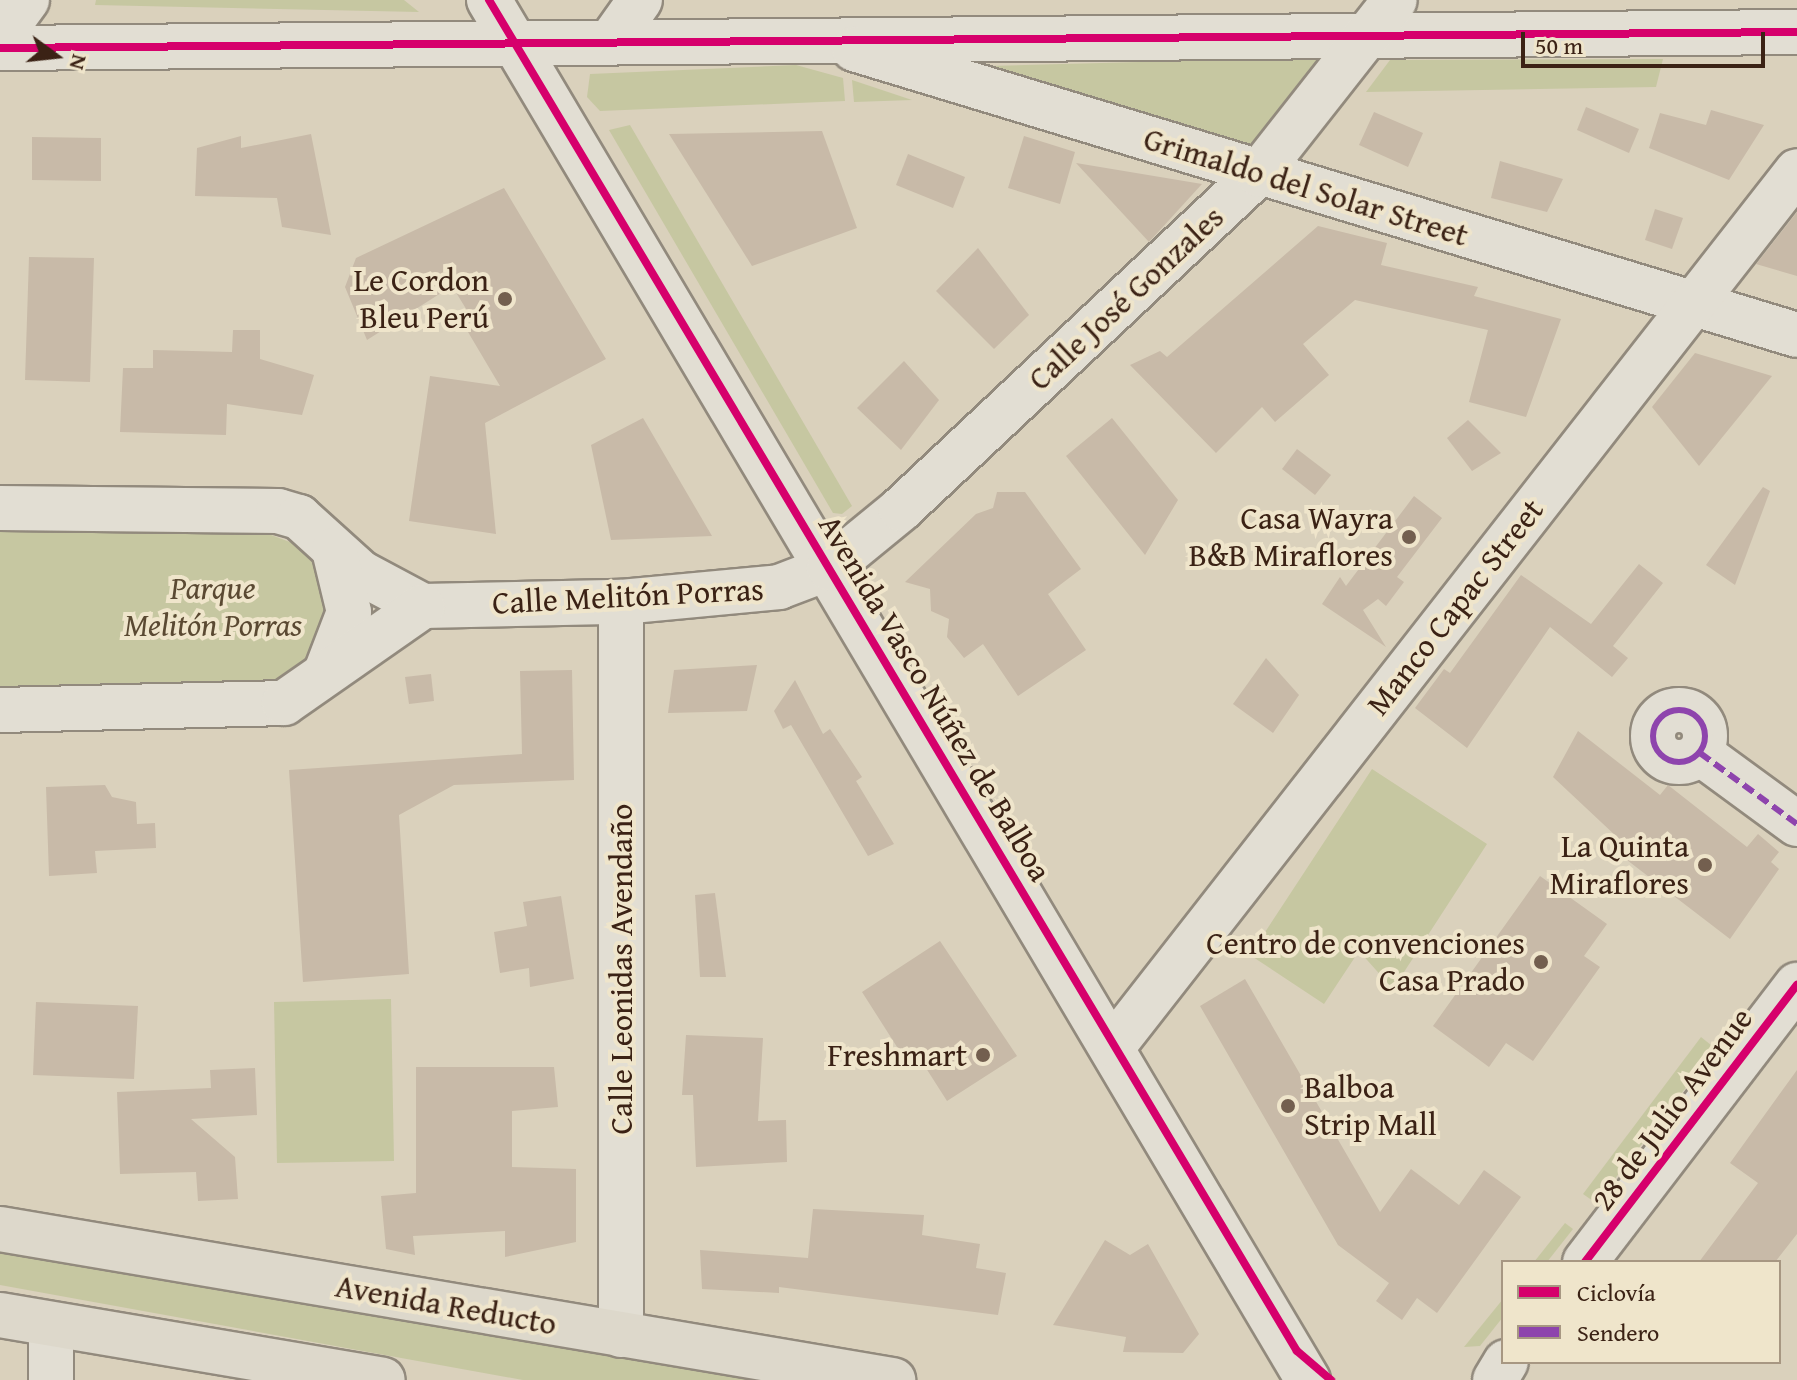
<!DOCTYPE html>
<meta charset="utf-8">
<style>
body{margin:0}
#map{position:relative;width:1797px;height:1380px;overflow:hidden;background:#dad1bc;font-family:"Gentium Book Plus",serif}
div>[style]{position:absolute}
.green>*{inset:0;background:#c6c7a1}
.building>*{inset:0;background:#c8baa8}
.roads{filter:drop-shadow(2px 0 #928a7d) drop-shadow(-2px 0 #928a7d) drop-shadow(0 2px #928a7d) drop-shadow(0 -2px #928a7d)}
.minor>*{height:44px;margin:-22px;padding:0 22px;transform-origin:22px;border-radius:22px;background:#e2ded3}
.minor>.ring{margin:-22px;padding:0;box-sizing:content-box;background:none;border:44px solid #e2ded3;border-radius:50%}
.major>*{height:44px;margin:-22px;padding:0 22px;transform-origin:22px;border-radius:22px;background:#ddd8cb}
.quiet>*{height:6px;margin-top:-3px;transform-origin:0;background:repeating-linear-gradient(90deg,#8e44ad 0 12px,transparent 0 18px)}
.quiet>.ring{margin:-3px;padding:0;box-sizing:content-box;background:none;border:6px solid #8e44ad;border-radius:50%}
.cycleway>*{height:8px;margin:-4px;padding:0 4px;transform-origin:4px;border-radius:4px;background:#d6006c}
.dots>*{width:22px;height:22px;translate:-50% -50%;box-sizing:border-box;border:4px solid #efe5cb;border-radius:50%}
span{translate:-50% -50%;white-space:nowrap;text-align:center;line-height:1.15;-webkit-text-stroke:8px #efe5cb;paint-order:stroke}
.street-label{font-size:32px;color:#3b2215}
.poi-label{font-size:32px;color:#3b2215}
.right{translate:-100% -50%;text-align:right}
.left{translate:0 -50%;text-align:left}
.park-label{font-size:32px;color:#5a4932;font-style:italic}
.legend{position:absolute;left:1501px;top:1260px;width:280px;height:104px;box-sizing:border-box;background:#efe5cb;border:2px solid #a79782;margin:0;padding:10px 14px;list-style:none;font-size:24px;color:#3b2215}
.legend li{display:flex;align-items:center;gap:16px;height:40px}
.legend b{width:40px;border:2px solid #a79782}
.north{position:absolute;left:16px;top:16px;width:80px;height:80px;-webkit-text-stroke:6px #efe5cb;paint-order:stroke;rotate:105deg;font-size:22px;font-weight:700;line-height:32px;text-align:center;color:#3b2215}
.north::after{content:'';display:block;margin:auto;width:28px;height:36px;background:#3b2215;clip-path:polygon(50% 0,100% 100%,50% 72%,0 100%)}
.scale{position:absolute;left:1521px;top:32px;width:244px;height:36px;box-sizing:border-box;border:4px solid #3b2215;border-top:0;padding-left:10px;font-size:24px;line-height:28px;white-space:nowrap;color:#3b2215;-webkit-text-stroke:6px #efe5cb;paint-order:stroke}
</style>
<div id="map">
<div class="green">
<div style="clip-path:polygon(96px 0,404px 0,419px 12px,95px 5px)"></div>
<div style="clip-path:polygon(1325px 57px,1261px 151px,988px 66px)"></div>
<div style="clip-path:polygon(1663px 59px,1656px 87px,1366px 92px,1390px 60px)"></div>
<div style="clip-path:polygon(796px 65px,843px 78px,845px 101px,600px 111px,587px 97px,590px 74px)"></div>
<div style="clip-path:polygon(852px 80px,912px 100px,854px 102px)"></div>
<div style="clip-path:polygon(630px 125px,852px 506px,842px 514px,833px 513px,609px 130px)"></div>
<div style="clip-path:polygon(250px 527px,319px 553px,344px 604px,301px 676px,265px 687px,0 692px,0 532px)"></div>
<div style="clip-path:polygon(1372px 769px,1487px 844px,1393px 989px,1359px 951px,1324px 1004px,1250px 955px)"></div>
<div style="clip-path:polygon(391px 999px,394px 1161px,277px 1163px,274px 1002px)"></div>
<div style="clip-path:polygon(1701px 1037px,1716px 1049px,1596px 1203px,1583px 1194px)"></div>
<div style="clip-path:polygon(1565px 1223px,1573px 1229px,1547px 1262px,1534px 1262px)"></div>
<div style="clip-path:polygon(0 1250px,780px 1380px,523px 1380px,0 1285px)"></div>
<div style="clip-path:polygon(1503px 1299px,1503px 1317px,1480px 1346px,1464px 1347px)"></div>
</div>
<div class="building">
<div style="clip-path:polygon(1586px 107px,1639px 129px,1629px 153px,1577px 130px)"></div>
<div style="clip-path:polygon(1711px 110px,1764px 125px,1729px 180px,1649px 148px,1660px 113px,1706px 125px)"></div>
<div style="clip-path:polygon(1374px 112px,1423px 133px,1408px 167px,1359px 145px)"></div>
<div style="clip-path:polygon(822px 131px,857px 228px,752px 266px,669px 134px)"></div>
<div style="clip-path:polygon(311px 134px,331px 235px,282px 227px,277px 198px,195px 196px,197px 148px,241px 136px,241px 148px)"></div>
<div style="clip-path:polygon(1024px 136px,1075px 152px,1060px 204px,1008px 188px)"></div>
<div style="clip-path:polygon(32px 137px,101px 138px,101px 181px,32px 180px)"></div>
<div style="clip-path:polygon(908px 154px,965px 177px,953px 208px,896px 185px)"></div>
<div style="clip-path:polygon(1500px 161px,1563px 179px,1547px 212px,1491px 198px)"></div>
<div style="clip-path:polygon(1076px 163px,1202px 184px,1149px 242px)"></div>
<div style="clip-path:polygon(504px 188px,606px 359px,485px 423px,496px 534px,409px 521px,430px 376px,500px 386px,468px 332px,476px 325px,452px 286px,367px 340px,345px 287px,356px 258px)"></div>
<div style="clip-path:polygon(1655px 209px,1683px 218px,1672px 249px,1645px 240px)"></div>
<div style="clip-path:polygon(1797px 212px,1797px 276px,1756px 264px,1757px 263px)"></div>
<div style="clip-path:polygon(1318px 226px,1387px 243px,1381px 265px,1478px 287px,1474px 296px,1561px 319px,1526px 417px,1469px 402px,1488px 330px,1355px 300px,1303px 344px,1329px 375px,1275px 422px,1262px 407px,1216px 453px,1130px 365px,1160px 351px,1167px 357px)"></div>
<div style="clip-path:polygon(978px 248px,1029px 315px,994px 349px,936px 291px)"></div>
<div style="clip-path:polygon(29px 257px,94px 258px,90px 382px,25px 380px)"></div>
<div style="clip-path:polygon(233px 330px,260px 330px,260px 359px,314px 375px,302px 415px,227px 404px,226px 435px,120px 432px,123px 368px,153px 368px,153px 350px,232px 352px)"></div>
<div style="clip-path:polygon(1695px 353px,1772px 376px,1699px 466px,1652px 407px)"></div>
<div style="clip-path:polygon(904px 361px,939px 400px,901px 450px,857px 408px)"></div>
<div style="clip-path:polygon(643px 418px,712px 536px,611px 540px,591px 445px)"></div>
<div style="clip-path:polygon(1112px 418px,1178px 500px,1145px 555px,1066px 456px)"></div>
<div style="clip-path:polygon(1468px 420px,1501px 453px,1472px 471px,1447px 438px)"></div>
<div style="clip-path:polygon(1297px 449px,1331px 475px,1315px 495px,1282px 469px)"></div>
<div style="clip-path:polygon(1763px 487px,1770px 491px,1735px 585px,1706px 565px)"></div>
<div style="clip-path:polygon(997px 492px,1025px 492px,1081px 569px,1048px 594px,1086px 650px,1018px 696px,983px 644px,964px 658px,947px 637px,949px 619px,931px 611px,930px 589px,905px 582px,976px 514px,993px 508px)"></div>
<div style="clip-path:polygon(1414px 496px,1442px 518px,1397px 577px,1404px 582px,1386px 606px,1378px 599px,1363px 610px,1386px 647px,1322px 604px,1340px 577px,1346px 586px)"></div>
<div style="clip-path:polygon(1639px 564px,1663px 583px,1613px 646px,1628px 658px,1612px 677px,1550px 627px,1467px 748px,1415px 708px,1444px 669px,1450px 673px,1521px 575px,1591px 624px)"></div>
<div style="clip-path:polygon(1266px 658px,1299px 695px,1273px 733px,1233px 704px)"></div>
<div style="clip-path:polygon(757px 665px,747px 711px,668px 713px,674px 670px)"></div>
<div style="clip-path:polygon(572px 670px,574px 780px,454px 785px,399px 815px,409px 974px,303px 982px,289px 770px,522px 754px,520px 671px)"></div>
<div style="clip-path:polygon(431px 674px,434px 701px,409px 704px,405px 677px)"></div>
<div style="clip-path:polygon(795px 680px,823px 734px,830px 729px,862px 777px,856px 781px,894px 844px,868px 856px,791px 725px,783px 729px,774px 711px)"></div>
<div style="clip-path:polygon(1578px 731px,1660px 795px,1668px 785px,1747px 847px,1758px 834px,1779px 852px,1771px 862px,1779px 869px,1730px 939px,1610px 847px,1617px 837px,1553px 777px)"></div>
<div style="clip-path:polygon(105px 785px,112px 797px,136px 802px,137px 824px,155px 823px,156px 848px,95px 851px,97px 873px,49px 876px,46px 787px)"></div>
<div style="clip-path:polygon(1540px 876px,1607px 924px,1584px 956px,1600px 967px,1533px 1061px,1506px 1043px,1489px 1067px,1433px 1026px)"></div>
<div style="clip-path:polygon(715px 893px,726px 977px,700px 977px,695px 895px)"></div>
<div style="clip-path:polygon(561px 896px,574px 979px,530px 987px,529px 968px,500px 973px,494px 932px,527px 926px,523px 902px)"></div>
<div style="clip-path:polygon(940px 941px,1017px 1056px,947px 1101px,917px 1054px,906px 1061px,862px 992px)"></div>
<div style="clip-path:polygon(1245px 979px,1380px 1212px,1411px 1169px,1459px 1205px,1484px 1170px,1521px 1197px,1437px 1313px,1417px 1298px,1402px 1320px,1376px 1301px,1389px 1283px,1338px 1245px,1200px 1006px)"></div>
<div style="clip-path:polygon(36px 1002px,138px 1006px,134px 1079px,33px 1075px)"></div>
<div style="clip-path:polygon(686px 1035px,763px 1038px,758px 1121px,786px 1120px,787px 1162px,696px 1167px,693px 1095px,682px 1095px)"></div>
<div style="clip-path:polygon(416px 1067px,554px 1067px,558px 1107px,512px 1111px,512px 1167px,576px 1169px,576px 1242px,505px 1257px,505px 1231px,413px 1236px,415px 1255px,386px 1249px,381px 1196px,416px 1193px)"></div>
<div style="clip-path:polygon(255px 1068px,257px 1115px,191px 1119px,235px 1157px,238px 1199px,198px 1201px,196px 1172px,120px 1174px,117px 1092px,211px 1088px,210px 1070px)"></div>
<div style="clip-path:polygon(1797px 1070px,1797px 1234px,1775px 1262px,1699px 1262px,1758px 1183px,1730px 1163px)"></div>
<div style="clip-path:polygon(813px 1209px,924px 1215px,922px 1235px,980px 1244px,976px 1268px,1006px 1273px,998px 1315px,779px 1287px,779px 1293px,702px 1289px,700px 1250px,808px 1258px)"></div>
<div style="clip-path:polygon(1105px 1240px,1130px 1255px,1148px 1244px,1199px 1334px,1183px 1353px,1123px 1352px,1126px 1337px,1053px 1325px)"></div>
</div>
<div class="roads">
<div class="minor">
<div style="left:489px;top:0;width:1605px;rotate:59.31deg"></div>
<div style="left:0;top:37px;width:46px;rotate:-53.9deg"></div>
<div style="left:611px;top:41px;width:50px;rotate:-54.7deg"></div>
<div style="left:0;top:48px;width:1797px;rotate:-0.51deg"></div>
<div style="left:854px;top:49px;width:985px;rotate:16.87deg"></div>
<div style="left:0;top:508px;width:278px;rotate:0.6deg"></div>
<div style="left:278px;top:511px;width:22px;rotate:16deg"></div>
<div style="left:299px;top:517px;width:84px;rotate:42.1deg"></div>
<div style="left:361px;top:573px;width:70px;rotate:28deg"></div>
<div style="left:423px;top:606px;width:198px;rotate:-1.2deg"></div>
<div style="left:621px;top:602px;width:159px;rotate:-5.4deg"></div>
<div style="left:779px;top:587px;width:53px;rotate:-20.8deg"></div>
<div style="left:829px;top:568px;width:93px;rotate:-39.3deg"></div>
<div style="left:901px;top:509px;width:490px;rotate:-43.2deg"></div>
<div style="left:1258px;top:174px;width:221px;rotate:-51.8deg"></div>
<div style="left:621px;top:602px;width:733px;rotate:90deg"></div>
<div style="left:326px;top:672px;width:64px;rotate:-69deg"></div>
<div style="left:349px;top:612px;width:64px;rotate:-103.6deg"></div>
<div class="ring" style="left:1653px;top:710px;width:8px;height:8px"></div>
<div style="left:0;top:710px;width:284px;rotate:-1.4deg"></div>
<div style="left:284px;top:703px;width:169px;rotate:-34.9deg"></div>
<div style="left:1700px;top:753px;width:120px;rotate:36.2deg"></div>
<div style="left:1114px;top:1045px;width:1109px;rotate:-51.99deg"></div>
<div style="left:1585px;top:1262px;width:349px;rotate:-52.6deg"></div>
<div style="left:51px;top:1326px;width:54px;rotate:90deg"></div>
<div style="left:1495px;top:1380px;width:21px;rotate:-59deg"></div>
</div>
<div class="major">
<div style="left:0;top:1229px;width:906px;rotate:9.6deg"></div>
<div style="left:0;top:1315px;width:388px;rotate:9.6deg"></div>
</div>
</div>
<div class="quiet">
<div class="ring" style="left:1653px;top:710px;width:46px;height:46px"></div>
<div style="left:1700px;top:753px;width:120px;rotate:36.2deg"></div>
</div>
<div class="cycleway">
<div style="left:489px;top:0;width:1574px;rotate:59.12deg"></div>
<div style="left:1297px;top:1351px;width:45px;rotate:40.5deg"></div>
<div style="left:0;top:48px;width:1797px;rotate:-0.51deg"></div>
<div style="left:1585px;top:1262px;width:349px;rotate:-52.6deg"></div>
</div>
<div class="dots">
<div style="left:505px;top:299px;background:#735f4f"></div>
<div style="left:1409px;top:537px;background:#735f4f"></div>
<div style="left:1705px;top:865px;background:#735f4f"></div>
<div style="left:1541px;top:962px;background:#735f4f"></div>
<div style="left:983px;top:1055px;background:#735f4f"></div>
<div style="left:1288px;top:1106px;background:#735f4f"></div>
</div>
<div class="street-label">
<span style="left:1306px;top:187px;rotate:17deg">Grimaldo del Solar Street</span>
<span style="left:1126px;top:298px;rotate:-43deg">Calle José Gonzales</span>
<span style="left:628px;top:596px;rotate:-3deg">Calle Melitón Porras</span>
<span style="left:1455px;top:607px;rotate:-52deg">Manco Capac Street</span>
<span style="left:935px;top:698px;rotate:59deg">Avenida Vasco Núñez de Balboa</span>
<span style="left:621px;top:969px;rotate:-90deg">Calle Leonidas Avendaño</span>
<span style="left:1672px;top:1109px;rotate:-53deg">28 de Julio Avenue</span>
<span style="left:446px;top:1305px;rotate:10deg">Avenida Reducto</span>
</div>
<div class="poi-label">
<span class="right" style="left:489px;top:299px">Le Cordon<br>Bleu Perú</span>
<span class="right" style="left:1393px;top:537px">Casa Wayra<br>B&amp;B Miraflores</span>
<span class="right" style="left:1689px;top:865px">La Quinta<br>Miraflores</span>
<span class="right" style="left:1525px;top:962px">Centro de convenciones<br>Casa Prado</span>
<span class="right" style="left:967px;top:1055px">Freshmart</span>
<span class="left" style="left:1304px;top:1106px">Balboa<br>Strip Mall</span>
</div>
<div class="park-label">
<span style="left:213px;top:607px">Parque<br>Melitón Porras</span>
</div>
<ul class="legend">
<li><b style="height:10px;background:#d6006c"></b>Ciclovía</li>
<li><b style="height:10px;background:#8e44ad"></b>Sendero</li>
</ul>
<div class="north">N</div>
<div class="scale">50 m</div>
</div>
